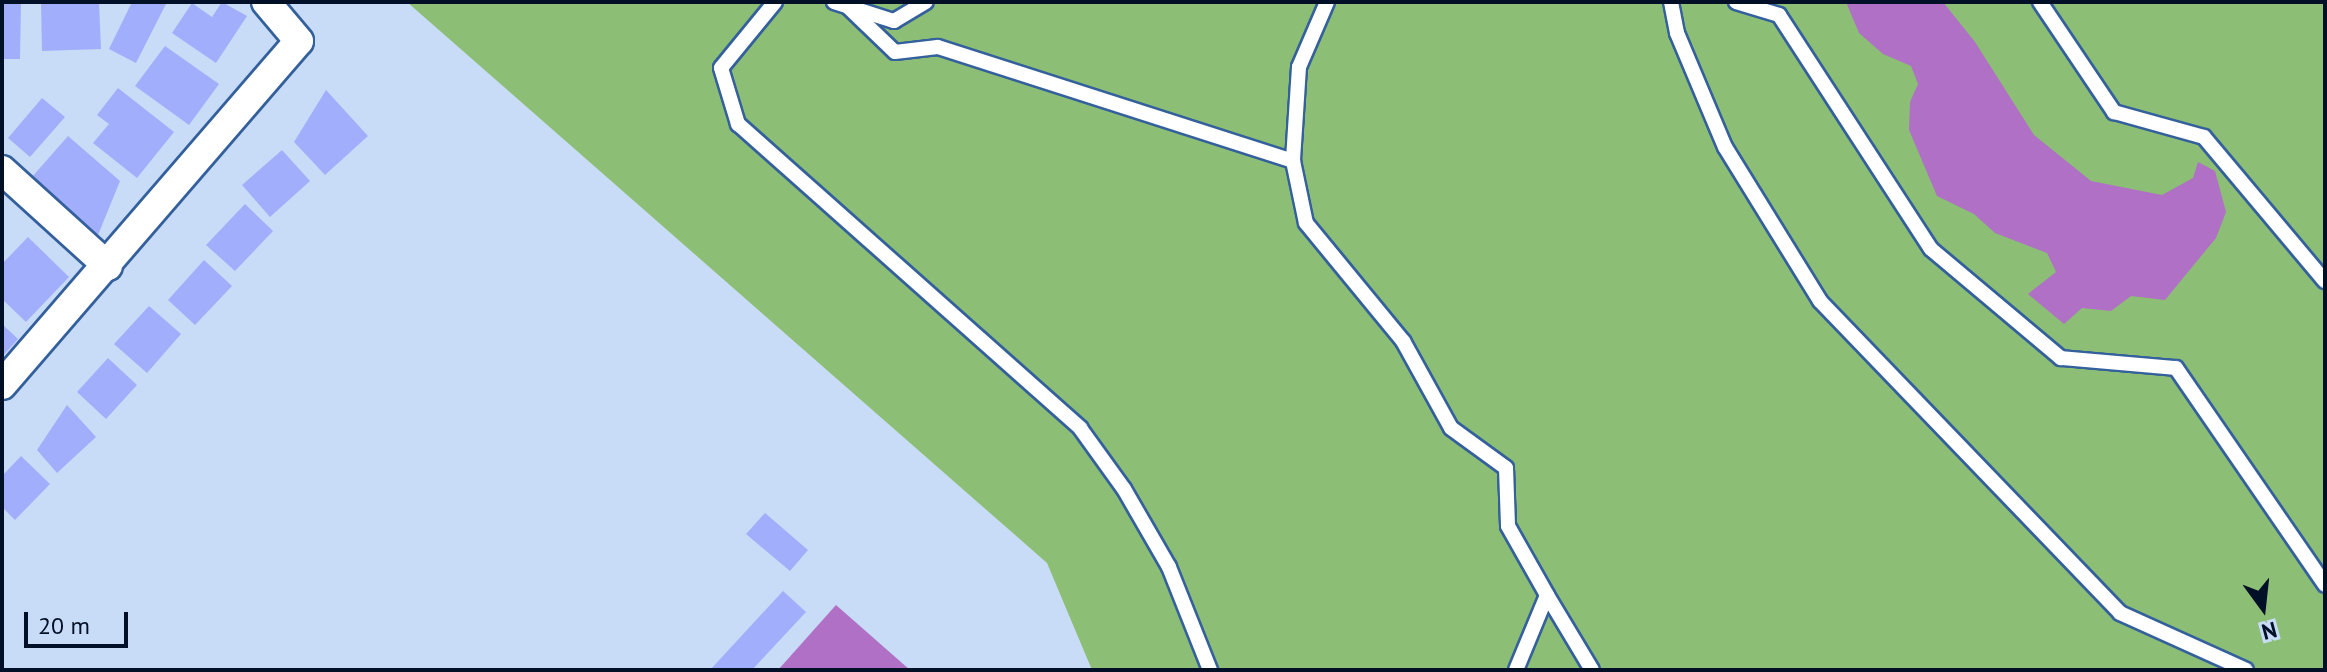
<!DOCTYPE html>
<style>
body{margin:0}
#map{position:relative;width:2327px;height:672px;overflow:hidden;background:#c8dcf7;font-family:"PT Sans",sans-serif}
div>[style]{position:absolute}
.green>*{inset:0;background:#8cbe75}
.water>*{inset:0;background:#af70c6}
.building>*{inset:0;background:#a1aefc}
.roads{filter:drop-shadow(2px 0 #34609c) drop-shadow(-2px 0 #34609c) drop-shadow(0 2px #34609c) drop-shadow(0 -2px #34609c)}
.service>*{height:14px;margin:-7px;padding:0 7px;transform-origin:7px;border-radius:7px;background:#fff}
.minor>*{height:28px;margin:-14px;padding:0 14px;transform-origin:14px;border-radius:14px;background:#fff}
span{translate:-50% -50%;white-space:nowrap;text-align:center;line-height:1.15;-webkit-text-stroke:8px #c8dcf7;paint-order:stroke}
.frame{position:absolute;inset:0;border:4px solid #010f27;pointer-events:none}
.north{position:absolute;left:2223px;top:568px;width:80px;height:80px;-webkit-text-stroke:6px #c8dcf7;paint-order:stroke;rotate:165deg;font-size:22px;font-weight:700;line-height:32px;text-align:center;color:#010f27}
.north::after{content:'';display:block;margin:auto;width:28px;height:36px;background:#010f27;clip-path:polygon(50% 0,100% 100%,50% 72%,0 100%)}
.scale{position:absolute;left:24px;top:612px;width:104px;height:36px;box-sizing:border-box;border:4px solid #010f27;border-top:0;padding-left:10px;font-size:24px;line-height:28px;white-space:nowrap;color:#010f27;-webkit-text-stroke:6px #c8dcf7;paint-order:stroke}
</style>
<div id="map">
<div class="green">
<div style="clip-path:polygon(407px 2px,2325px 2px,2325px 670px,1092px 670px,1047px 563px)"></div>
</div>
<div class="water">
<div style="clip-path:polygon(1846px 2px,1943px 2px,1975px 42px,2034px 135px,2091px 181px,2162px 195px,2193px 178px,2198px 162px,2215px 171px,2226px 212px,2216px 238px,2165px 300px,2131px 296px,2111px 311px,2082px 308px,2064px 324px,2028px 294px,2056px 272px,2047px 253px,1995px 233px,1974px 214px,1937px 196px,1909px 130px,1910px 102px,1918px 84px,1911px 66px,1883px 54px,1859px 33px)"></div>
<div style="clip-path:polygon(836px 605px,910px 670px,778px 670px)"></div>
</div>
<div class="building">
<div style="clip-path:polygon(2px 2px,21px 2px,20px 59px,2px 59px)"></div>
<div style="clip-path:polygon(41px 2px,99px 2px,101px 49px,42px 51px)"></div>
<div style="clip-path:polygon(132px 2px,167px 2px,136px 63px,109px 49px)"></div>
<div style="clip-path:polygon(222px 2px,247px 16px,216px 63px,172px 33px,192px 3px,212px 17px)"></div>
<div style="clip-path:polygon(165px 46px,219px 84px,189px 125px,135px 86px)"></div>
<div style="clip-path:polygon(118px 88px,174px 132px,137px 178px,93px 143px,109px 124px,97px 115px)"></div>
<div style="clip-path:polygon(326px 90px,368px 136px,325px 175px,294px 142px)"></div>
<div style="clip-path:polygon(42px 98px,65px 117px,30px 157px,8px 138px)"></div>
<div style="clip-path:polygon(68px 136px,120px 181px,98px 235px,32px 177px)"></div>
<div style="clip-path:polygon(282px 150px,310px 181px,270px 217px,242px 185px)"></div>
<div style="clip-path:polygon(245px 204px,273px 231px,235px 271px,206px 245px)"></div>
<div style="clip-path:polygon(28px 237px,69px 277px,26px 322px,2px 299px,2px 264px)"></div>
<div style="clip-path:polygon(204px 260px,232px 286px,195px 325px,168px 300px)"></div>
<div style="clip-path:polygon(149px 306px,181px 334px,147px 373px,114px 344px)"></div>
<div style="clip-path:polygon(2px 324px,18px 339px,2px 357px)"></div>
<div style="clip-path:polygon(108px 358px,137px 385px,106px 419px,77px 392px)"></div>
<div style="clip-path:polygon(67px 405px,96px 437px,57px 473px,37px 450px)"></div>
<div style="clip-path:polygon(21px 456px,50px 484px,15px 520px,2px 507px,2px 476px)"></div>
<div style="clip-path:polygon(765px 513px,808px 550px,790px 571px,746px 534px)"></div>
<div style="clip-path:polygon(783px 591px,806px 612px,752px 670px,710px 670px)"></div>
</div>
<div class="roads">
<div class="service">
<div style="left:775px;top:2px;width:85px;rotate:129.3deg"></div>
<div style="left:721px;top:68px;width:59px;rotate:73.1deg"></div>
<div style="left:738px;top:124px;width:458px;rotate:41.6deg"></div>
<div style="left:1080px;top:428px;width:75px;rotate:54.2deg"></div>
<div style="left:1124px;top:489px;width:90px;rotate:60deg"></div>
<div style="left:1169px;top:567px;width:111px;rotate:68.3deg"></div>
<div style="left:834px;top:2px;width:63px;rotate:17.6deg"></div>
<div style="left:894px;top:21px;width:37px;rotate:-31deg"></div>
<div style="left:1327px;top:2px;width:71px;rotate:113.3deg"></div>
<div style="left:1299px;top:67px;width:94px;rotate:93.7deg"></div>
<div style="left:1293px;top:161px;width:63px;rotate:78.2deg"></div>
<div style="left:1306px;top:223px;width:153px;rotate:50.6deg"></div>
<div style="left:1403px;top:341px;width:99px;rotate:61.1deg"></div>
<div style="left:1451px;top:428px;width:68px;rotate:36deg"></div>
<div style="left:1506px;top:468px;width:58px;rotate:88deg"></div>
<div style="left:1508px;top:526px;width:79px;rotate:60.5deg"></div>
<div style="left:1671px;top:2px;width:32px;rotate:79deg"></div>
<div style="left:1677px;top:33px;width:124px;rotate:67.2deg"></div>
<div style="left:1725px;top:147px;width:181px;rotate:58.3deg"></div>
<div style="left:1820px;top:301px;width:433px;rotate:46.1deg"></div>
<div style="left:2120px;top:613px;width:138px;rotate:24.3deg"></div>
<div style="left:1736px;top:2px;width:45px;rotate:16.8deg"></div>
<div style="left:1779px;top:15px;width:279px;rotate:57deg"></div>
<div style="left:1931px;top:249px;width:170px;rotate:40deg"></div>
<div style="left:2061px;top:358px;width:115px;rotate:5deg"></div>
<div style="left:2176px;top:368px;width:263px;rotate:55.5deg"></div>
<div style="left:2040px;top:2px;width:133px;rotate:56.1deg"></div>
<div style="left:2114px;top:112px;width:93px;rotate:15.5deg"></div>
<div style="left:2204px;top:137px;width:188px;rotate:50deg"></div>
<div style="left:847px;top:6px;width:66px;rotate:43.8deg"></div>
<div style="left:895px;top:52px;width:43px;rotate:-6.6deg"></div>
<div style="left:938px;top:47px;width:373px;rotate:17.8deg"></div>
<div style="left:1516px;top:670px;width:81px;rotate:-67.5deg"></div>
<div style="left:1547px;top:595px;width:87px;rotate:59deg"></div>
</div>
<div class="minor">
<div style="left:2px;top:170px;width:143px;rotate:42.2deg"></div>
<div style="left:2px;top:385px;width:454px;rotate:-49.2deg"></div>
<div style="left:299px;top:41px;width:51px;rotate:-130.2deg"></div>
</div>
</div>
<div class="frame"></div>
<div class="north">N</div>
<div class="scale">20 m</div>
</div>
